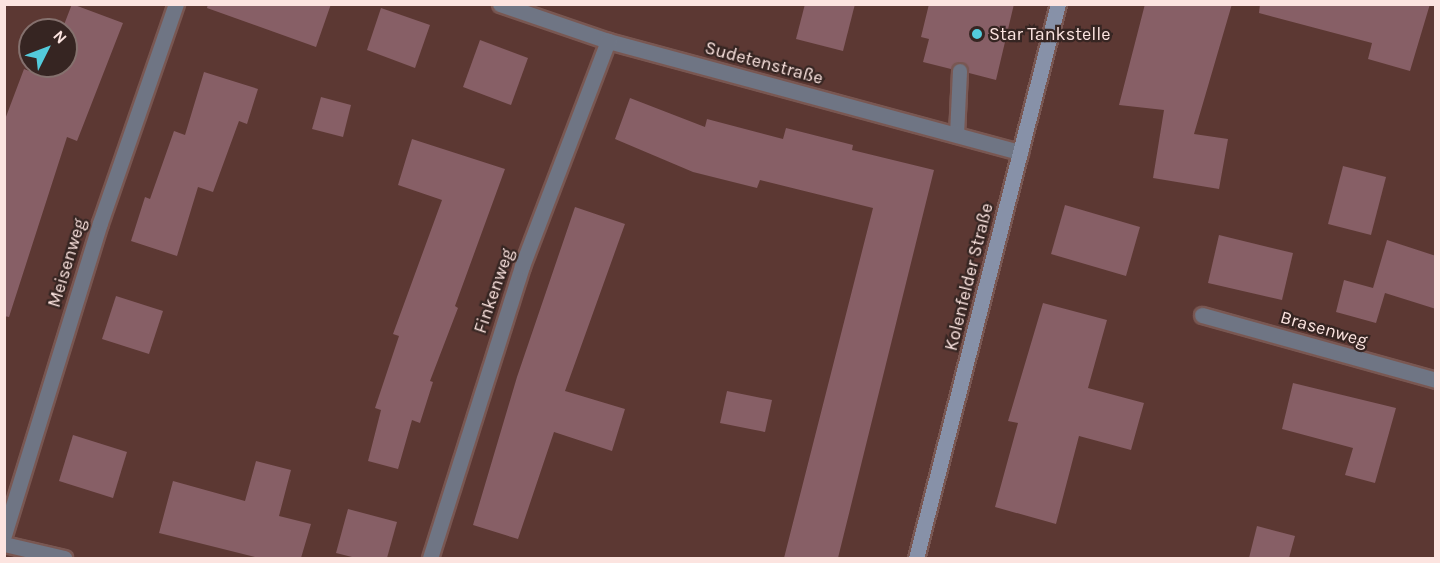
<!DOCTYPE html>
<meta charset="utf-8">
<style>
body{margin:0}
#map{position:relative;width:1440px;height:563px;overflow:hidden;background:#5c3833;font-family:Karla,sans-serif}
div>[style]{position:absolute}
.building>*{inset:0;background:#875f66}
.roads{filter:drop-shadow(2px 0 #795752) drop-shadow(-2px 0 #795752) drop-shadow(0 2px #795752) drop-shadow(0 -2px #795752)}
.service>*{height:14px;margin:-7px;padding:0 7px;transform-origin:7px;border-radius:7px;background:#6f7584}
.minor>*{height:15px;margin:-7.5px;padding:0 7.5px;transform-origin:7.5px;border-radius:7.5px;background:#6f7584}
.secondary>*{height:15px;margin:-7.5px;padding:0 7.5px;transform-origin:7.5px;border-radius:7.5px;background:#8791a8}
.dots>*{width:16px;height:16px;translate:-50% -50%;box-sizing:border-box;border:3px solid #362522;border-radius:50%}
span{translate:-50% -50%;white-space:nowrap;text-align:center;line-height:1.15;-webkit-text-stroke:4.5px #362522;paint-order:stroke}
.poi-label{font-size:18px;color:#fce4e0}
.left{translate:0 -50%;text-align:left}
.street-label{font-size:18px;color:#fce4e0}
.frame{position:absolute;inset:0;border:6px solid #fce4e0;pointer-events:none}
.north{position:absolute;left:18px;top:18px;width:60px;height:60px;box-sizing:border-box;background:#362522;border:2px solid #85716e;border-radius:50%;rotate:48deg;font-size:16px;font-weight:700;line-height:24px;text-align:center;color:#fce4e0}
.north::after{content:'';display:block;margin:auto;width:21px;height:27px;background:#53cbdc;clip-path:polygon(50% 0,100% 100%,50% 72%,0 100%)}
</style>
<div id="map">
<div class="building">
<div style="clip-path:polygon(72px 4px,123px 23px,77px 141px,67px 137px,9px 317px,4px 316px,4px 122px,24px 69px,45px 77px,49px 66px,66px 66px,66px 30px,62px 30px)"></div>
<div style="clip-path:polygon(208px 4px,331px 4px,316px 47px,207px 8px)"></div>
<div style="clip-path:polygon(805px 4px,855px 4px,843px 51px,796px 39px)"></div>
<div style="clip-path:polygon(929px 4px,1014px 4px,996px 80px,969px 73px,961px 62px,951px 69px,923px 62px,929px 39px,921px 37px)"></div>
<div style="clip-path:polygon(1145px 4px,1232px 4px,1194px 134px,1228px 139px,1219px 189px,1153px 178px,1164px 110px,1119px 105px)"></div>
<div style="clip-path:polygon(1260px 4px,1430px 4px,1410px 71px,1368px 59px,1372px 43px,1259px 13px)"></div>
<div style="clip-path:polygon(381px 8px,430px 25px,415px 68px,367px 50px)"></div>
<div style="clip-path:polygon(480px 40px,528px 58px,511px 105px,463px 87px)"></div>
<div style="clip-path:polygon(204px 72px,258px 89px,247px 124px,239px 121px,213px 192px,198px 187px,177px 256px,131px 241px,145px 197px,150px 199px,174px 131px,185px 135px)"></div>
<div style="clip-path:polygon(321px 97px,351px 105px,343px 137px,312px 129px)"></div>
<div style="clip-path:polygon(630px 98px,705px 127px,707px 119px,783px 139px,786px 128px,853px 145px,852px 150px,934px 170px,838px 558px,784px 558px,873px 208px,760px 180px,757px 188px,693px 172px,615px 139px)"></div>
<div style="clip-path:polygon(412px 139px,505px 169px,455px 306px,458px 308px,430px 381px,433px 382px,420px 423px,412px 420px,398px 469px,368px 461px,381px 410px,375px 408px,399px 336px,393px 334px,442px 200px,398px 185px)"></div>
<div style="clip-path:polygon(1343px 166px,1386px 177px,1371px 235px,1328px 224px)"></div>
<div style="clip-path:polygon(1065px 205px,1140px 227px,1126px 276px,1051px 254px)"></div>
<div style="clip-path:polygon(575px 207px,625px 224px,565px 391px,625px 409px,612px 451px,554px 432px,518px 539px,473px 525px,517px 377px)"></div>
<div style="clip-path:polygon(1219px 235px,1293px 253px,1282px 300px,1208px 283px)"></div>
<div style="clip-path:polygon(1387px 240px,1436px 256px,1436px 309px,1385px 293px,1376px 323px,1336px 312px,1344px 280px,1373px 288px)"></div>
<div style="clip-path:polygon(116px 296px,163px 311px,149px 354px,102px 339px)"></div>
<div style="clip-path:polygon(1043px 303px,1107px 320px,1088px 388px,1144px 403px,1131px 450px,1079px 436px,1056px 524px,995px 507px,1018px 423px,1008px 421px)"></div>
<div style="clip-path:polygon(1293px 383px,1396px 408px,1375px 483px,1345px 475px,1353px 448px,1282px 429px)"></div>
<div style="clip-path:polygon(727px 391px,772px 400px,765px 432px,720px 423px)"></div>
<div style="clip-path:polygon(73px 435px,127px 452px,113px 498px,59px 481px)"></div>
<div style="clip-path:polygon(256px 461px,291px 470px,279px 516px,311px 524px,301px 558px,259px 558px,159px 533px,173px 481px,245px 501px)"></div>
<div style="clip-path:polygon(348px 509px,397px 522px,387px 558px,356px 558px,336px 553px)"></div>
<div style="clip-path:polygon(1257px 526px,1295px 536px,1289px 558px,1249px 558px)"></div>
</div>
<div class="roads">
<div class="service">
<div style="left:957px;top:135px;width:64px;rotate:-87.3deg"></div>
</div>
<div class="minor">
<div style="left:500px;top:4px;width:114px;rotate:18.9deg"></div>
<div style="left:608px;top:41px;width:427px;rotate:15.1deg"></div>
<div style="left:1202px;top:315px;width:243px;rotate:15.5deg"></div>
<div style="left:4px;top:535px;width:326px;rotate:-72.9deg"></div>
<div style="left:100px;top:223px;width:232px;rotate:-70.9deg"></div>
<div style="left:4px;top:544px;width:62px;rotate:13.1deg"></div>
<div style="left:430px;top:558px;width:306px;rotate:-72.5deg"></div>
<div style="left:522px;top:266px;width:241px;rotate:-69.1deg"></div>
</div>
<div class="secondary">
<div style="left:916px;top:558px;width:572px;rotate:-75.62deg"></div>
</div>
</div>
<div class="dots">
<div style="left:977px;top:34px;background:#53cbdc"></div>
</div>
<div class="poi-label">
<span class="left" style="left:989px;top:34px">Star Tankstelle</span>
</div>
<div class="street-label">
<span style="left:764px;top:63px;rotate:15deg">Sudetenstraße</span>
<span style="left:67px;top:263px;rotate:-73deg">Meisenweg</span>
<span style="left:969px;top:277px;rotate:-76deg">Kolenfelder Straße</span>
<span style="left:494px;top:291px;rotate:-71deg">Finkenweg</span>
<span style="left:1324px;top:329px;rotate:16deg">Brasenweg</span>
</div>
<div class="frame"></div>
<div class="north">N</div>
</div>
